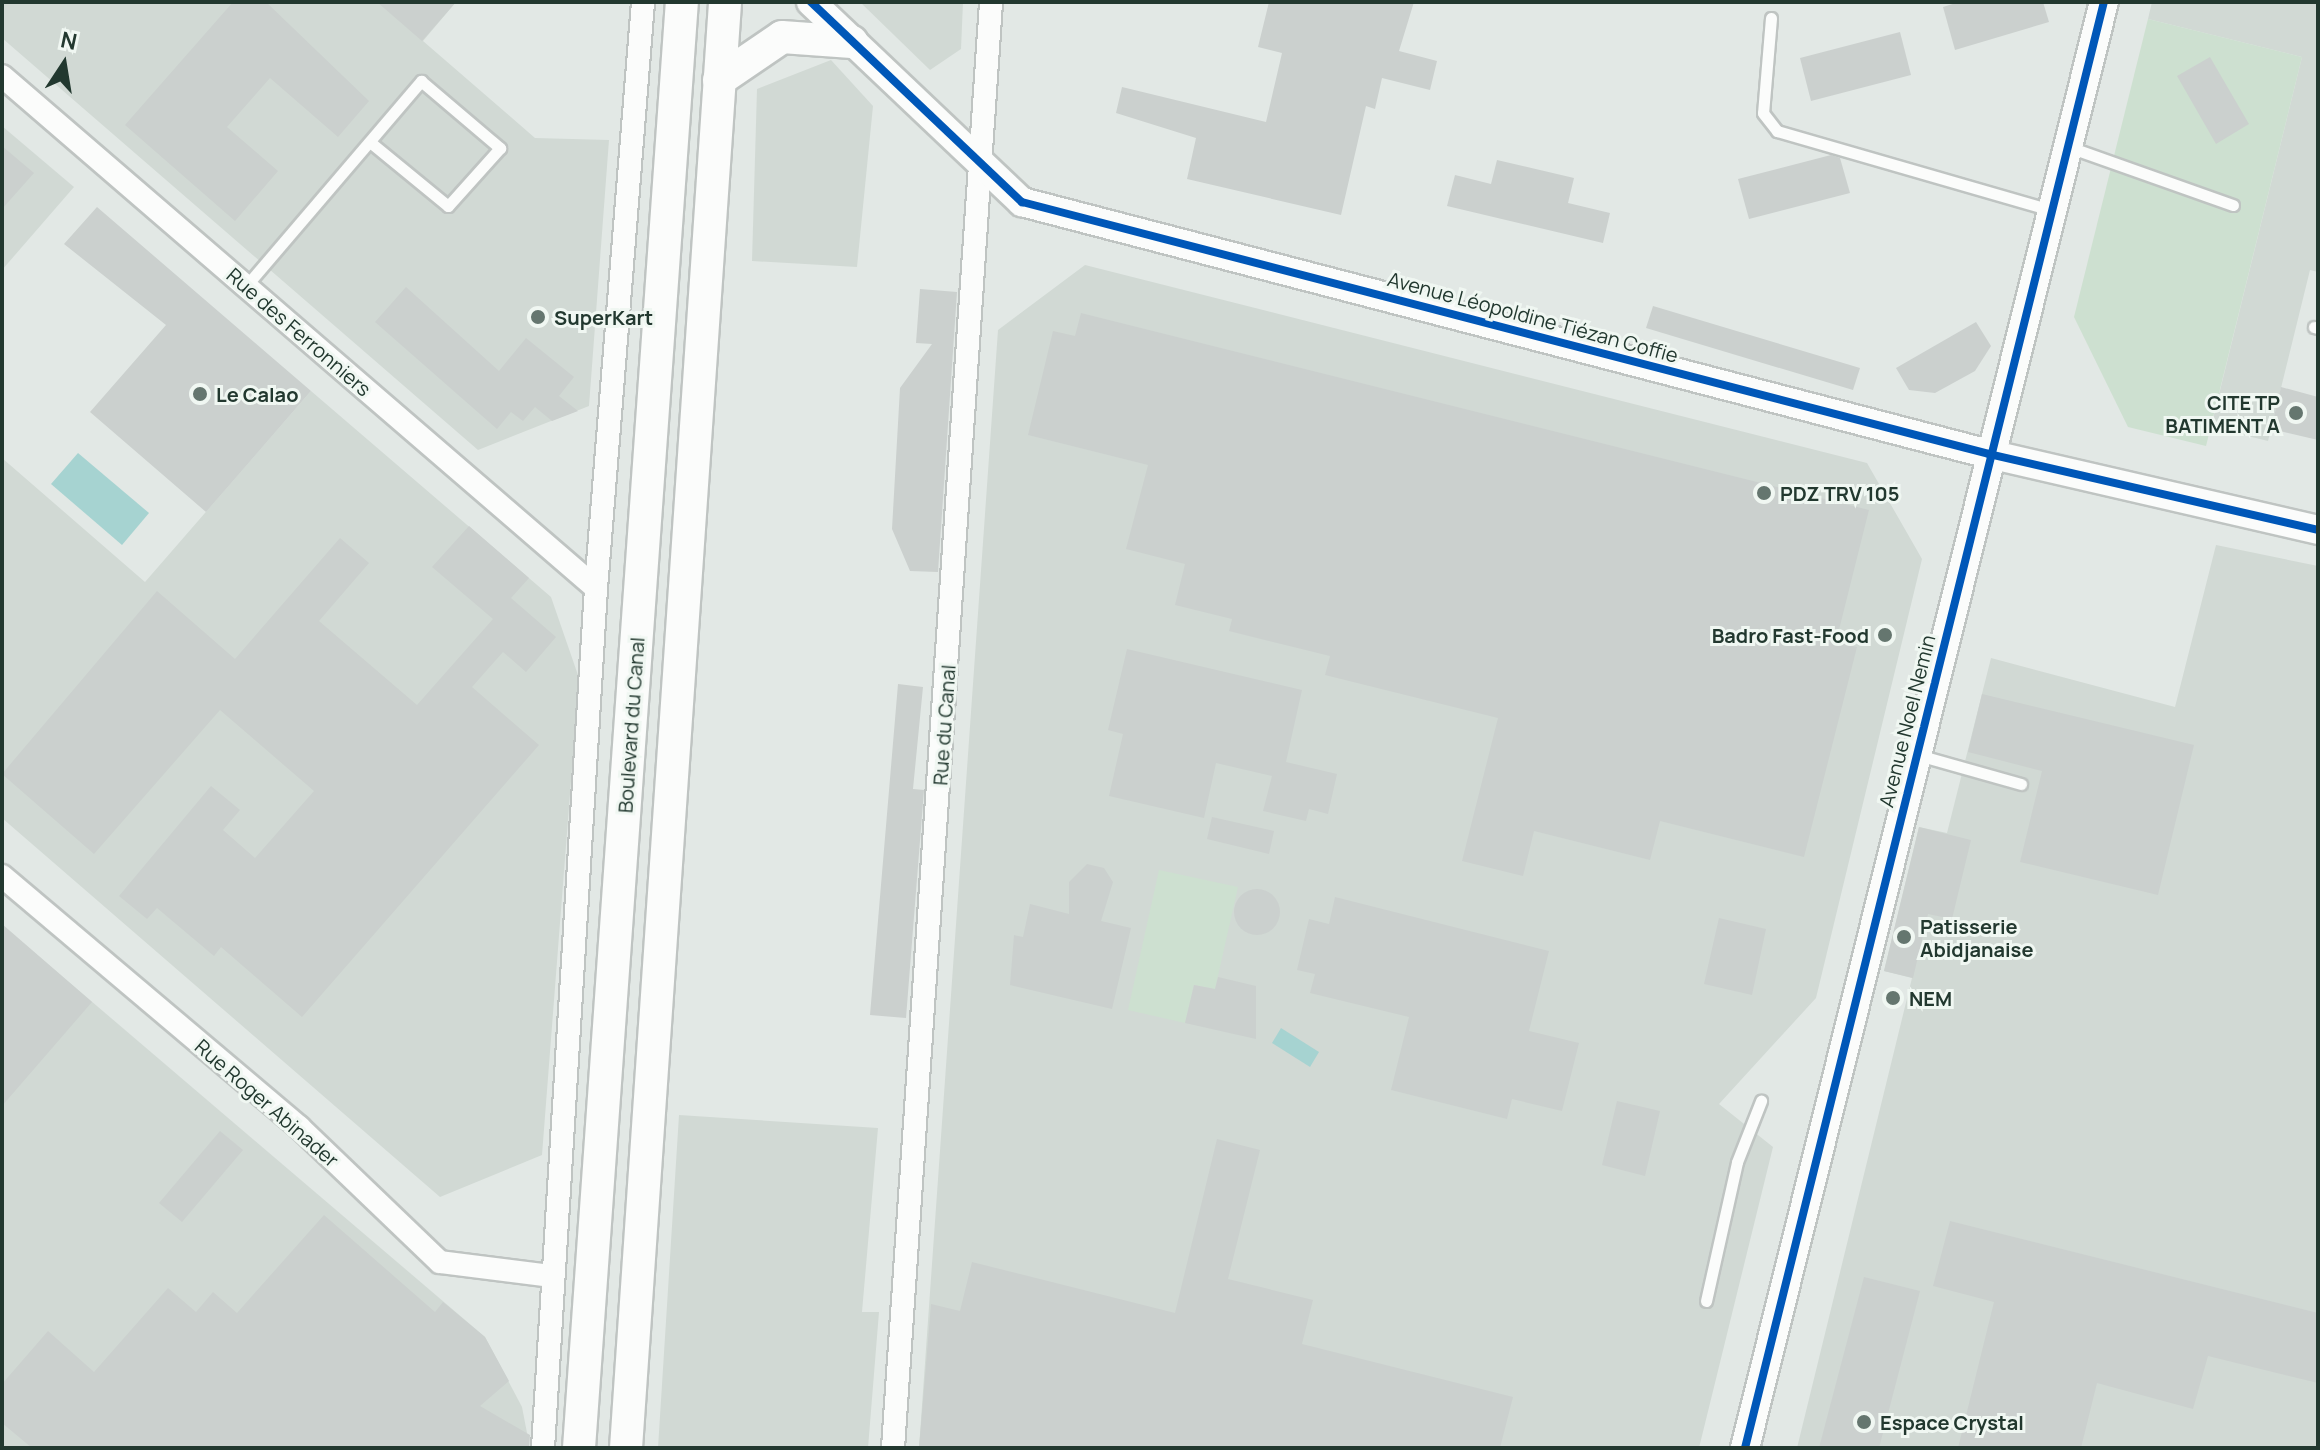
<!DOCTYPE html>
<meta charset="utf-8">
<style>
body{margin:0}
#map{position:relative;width:2320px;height:1450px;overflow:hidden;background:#e2e8e5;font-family:Manrope,sans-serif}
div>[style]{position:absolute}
.built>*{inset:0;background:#d1d9d4}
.green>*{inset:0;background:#cde0d0}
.water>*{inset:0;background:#a6d3d1}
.building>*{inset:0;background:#cbd0ce}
.round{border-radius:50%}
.roads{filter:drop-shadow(2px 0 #bfc4c2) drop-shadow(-2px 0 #bfc4c2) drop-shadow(0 2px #bfc4c2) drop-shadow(0 -2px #bfc4c2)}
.service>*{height:11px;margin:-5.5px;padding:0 5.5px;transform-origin:5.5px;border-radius:5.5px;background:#fbfcfb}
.minor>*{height:22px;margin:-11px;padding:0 11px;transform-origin:11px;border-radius:11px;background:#fbfcfb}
.tertiary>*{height:28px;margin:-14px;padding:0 14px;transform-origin:14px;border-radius:14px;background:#fbfcfb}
.secondary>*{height:32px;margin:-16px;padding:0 16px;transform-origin:16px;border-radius:16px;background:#fbfcfb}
.cycleway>*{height:8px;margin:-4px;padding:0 4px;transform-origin:4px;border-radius:4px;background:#0057b8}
.dots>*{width:22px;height:22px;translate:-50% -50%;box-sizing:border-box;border:4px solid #f0f7f2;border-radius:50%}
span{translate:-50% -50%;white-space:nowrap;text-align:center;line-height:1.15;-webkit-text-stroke:6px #f0f7f2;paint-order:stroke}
.poi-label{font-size:20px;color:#22382f;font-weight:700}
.left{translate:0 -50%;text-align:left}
.right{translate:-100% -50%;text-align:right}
.street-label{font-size:20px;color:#22382f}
.frame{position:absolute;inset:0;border:4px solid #22382f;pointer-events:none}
.north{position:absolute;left:24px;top:24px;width:80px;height:80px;-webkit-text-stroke:6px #f0f7f2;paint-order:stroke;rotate:12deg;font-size:22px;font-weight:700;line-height:32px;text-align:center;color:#22382f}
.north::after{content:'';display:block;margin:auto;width:28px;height:36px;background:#22382f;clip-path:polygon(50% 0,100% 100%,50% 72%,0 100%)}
</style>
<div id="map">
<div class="built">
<div style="clip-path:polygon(2px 2px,456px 2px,423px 41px,535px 138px,609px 140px,589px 406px,478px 450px,2px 38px)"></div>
<div style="clip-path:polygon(860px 2px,963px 2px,961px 49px,930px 70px)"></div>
<div style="clip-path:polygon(2152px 2px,2318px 2px,2318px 272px,2310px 270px,2268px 441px,2211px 427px,2302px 57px,2148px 19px)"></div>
<div style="clip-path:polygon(831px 60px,873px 106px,857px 267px,752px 261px,757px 89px)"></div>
<div style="clip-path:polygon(2px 126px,74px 187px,2px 270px)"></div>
<div style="clip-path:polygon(1085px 265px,1867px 463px,1922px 559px,1816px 998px,1719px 1104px,1773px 1147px,1699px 1448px,919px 1448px,998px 330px)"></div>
<div style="clip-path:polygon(311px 391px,551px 597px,579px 678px,542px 1155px,440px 1197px,2px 818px,2px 458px,145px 582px)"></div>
<div style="clip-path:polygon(2216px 545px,2318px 566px,2318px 1448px,1797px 1448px,1912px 978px,1884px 971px,1919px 827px,1947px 833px,1991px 658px,2175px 707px)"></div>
<div style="clip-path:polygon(2px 925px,485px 1337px,522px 1407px,527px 1433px,291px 1448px,2px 1448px)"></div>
<div style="clip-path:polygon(679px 1115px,878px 1128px,862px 1312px,879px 1312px,868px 1448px,658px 1448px)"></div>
</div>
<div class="green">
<div style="clip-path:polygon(2148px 19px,2302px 57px,2206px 446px,2128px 427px,2074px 317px)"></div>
<div style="clip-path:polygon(1159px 870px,1238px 887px,1215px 989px,1194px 985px,1185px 1023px,1128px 1010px)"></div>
</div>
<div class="water">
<div style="clip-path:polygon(78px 453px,149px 513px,122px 545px,51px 484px)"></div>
<div style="clip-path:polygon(1281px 1028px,1319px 1052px,1310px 1067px,1272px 1043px)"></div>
</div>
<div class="building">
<div style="clip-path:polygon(233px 2px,266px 2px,369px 101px,338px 137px,270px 78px,227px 127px,278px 171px,235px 221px,125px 125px)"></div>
<div style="clip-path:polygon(377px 2px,456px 2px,422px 41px)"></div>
<div style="clip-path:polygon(1269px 2px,1414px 2px,1399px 51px,1437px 61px,1430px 90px,1382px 78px,1375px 109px,1366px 106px,1341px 215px,1187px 179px,1196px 138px,1116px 113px,1122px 87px,1266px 122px,1282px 53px,1258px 47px)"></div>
<div style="clip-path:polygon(1959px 2px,2043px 2px,2049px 22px,1955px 50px,1943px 7px)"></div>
<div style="clip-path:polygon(1900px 32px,1911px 75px,1811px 101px,1800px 58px)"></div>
<div style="clip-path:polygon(2210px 57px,2249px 124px,2216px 144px,2177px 76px)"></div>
<div style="clip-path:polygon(2px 146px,34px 173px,2px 209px)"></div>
<div style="clip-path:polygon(1831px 155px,1840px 158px,1850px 193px,1749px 219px,1738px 179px)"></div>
<div style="clip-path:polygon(1497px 160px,1574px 178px,1568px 203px,1610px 213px,1603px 243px,1447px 206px,1455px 175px,1491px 184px)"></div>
<div style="clip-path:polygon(97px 207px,311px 391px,206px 512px,90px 412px,166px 325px,64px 244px)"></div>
<div style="clip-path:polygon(406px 287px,499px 371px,526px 338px,574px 377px,559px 396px,578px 411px,552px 421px,535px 407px,523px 421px,511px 412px,497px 429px,375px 322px)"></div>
<div style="clip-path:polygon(920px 289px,957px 292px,938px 572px,910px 571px,892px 529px,900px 388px,932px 344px,916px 343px)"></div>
<div style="clip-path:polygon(1653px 306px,1860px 368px,1853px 390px,1646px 328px)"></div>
<div style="clip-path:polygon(1081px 313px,1869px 510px,1836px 642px,1857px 647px,1804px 857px,1660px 821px,1650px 860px,1534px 831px,1523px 876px,1462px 861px,1498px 718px,1325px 675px,1330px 656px,1229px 631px,1232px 619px,1175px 605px,1185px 564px,1126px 549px,1148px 465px,1028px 435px,1053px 331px,1075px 336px)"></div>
<div style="clip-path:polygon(1976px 322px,1991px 346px,1975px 371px,1935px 393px,1909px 390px,1896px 368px)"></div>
<div style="clip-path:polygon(2281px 387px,2318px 397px,2318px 440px,2271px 429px)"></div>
<div style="clip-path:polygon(469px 526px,529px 578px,511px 598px,556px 637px,526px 672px,503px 652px,472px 687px,539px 745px,302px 1017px,221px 947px,214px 956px,157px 908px,147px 919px,119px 896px,211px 786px,240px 810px,223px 830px,255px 858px,314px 791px,220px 710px,94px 854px,2px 774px,157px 591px,235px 659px,340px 538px,369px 563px,319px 621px,417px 705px,493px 619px,432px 567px)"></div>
<div style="clip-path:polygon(1127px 649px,1302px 690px,1286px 762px,1337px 774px,1328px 814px,1309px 809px,1306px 821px,1263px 811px,1272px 776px,1216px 763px,1204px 818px,1109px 796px,1123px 734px,1108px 730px)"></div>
<div style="clip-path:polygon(898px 684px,923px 687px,913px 789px,924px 790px,906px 1018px,870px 1015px)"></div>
<div style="clip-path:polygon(1982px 694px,2194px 745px,2158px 895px,2020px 862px,2042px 771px,1968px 752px)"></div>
<div style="clip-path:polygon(1212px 817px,1274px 831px,1269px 854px,1207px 839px)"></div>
<div style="clip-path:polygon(1919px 827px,1971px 840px,1952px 919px,1928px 914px,1913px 978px,1884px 971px)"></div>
<div style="clip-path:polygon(1087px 864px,1104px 868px,1113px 882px,1101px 921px,1131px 928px,1112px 1009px,1010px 985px,1014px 935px,1023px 937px,1030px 904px,1069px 914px,1069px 882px)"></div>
<div class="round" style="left:1234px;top:889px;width:46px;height:46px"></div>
<div style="clip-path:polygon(1335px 897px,1549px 951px,1529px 1031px,1579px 1043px,1562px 1111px,1512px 1099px,1507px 1119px,1391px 1090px,1409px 1017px,1310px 993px,1315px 974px,1297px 970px,1309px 919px,1329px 924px)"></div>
<div style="clip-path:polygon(1719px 918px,1766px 929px,1752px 995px,1704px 984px)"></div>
<div style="clip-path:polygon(2px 924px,92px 1002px,2px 1106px)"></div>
<div style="clip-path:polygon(1218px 977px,1256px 986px,1256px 1039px,1185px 1023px,1194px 985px,1215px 989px)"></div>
<div style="clip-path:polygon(1617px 1101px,1660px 1111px,1645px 1176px,1602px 1165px)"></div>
<div style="clip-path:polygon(220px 1131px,243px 1150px,182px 1222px,159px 1203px)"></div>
<div style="clip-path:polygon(1217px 1139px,1260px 1150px,1228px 1279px,1313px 1300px,1302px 1344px,1513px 1397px,1500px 1448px,919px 1448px,931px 1304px,960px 1311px,972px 1262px,1175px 1313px)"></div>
<div style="clip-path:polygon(324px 1215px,435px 1312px,443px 1302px,485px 1337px,509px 1381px,480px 1406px,530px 1435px,529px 1448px,32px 1448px,2px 1423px,2px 1384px,48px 1331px,94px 1372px,168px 1288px,196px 1312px,213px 1292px,237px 1313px)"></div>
<div style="clip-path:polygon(1950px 1221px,2318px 1313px,2318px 1383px,2208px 1356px,2193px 1409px,2097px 1383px,2081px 1448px,1958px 1448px,1994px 1302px,1933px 1286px)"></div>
<div style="clip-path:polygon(1864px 1277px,1920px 1291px,1879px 1448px,1819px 1448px)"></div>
</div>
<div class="roads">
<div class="service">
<div style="left:1771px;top:18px;width:95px;rotate:94.8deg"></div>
<div style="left:1763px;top:113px;width:23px;rotate:52deg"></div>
<div style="left:1777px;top:131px;width:285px;rotate:16.1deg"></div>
<div style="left:2069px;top:147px;width:174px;rotate:19.5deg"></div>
<div style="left:246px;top:286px;width:270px;rotate:-49.5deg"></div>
<div style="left:421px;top:81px;width:104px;rotate:40.3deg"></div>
<div style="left:500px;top:148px;width:78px;rotate:131.9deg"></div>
<div style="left:448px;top:206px;width:101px;rotate:-140.6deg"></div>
<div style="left:2314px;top:327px;width:4px;rotate:14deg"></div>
<div style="left:1918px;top:755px;width:107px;rotate:15.7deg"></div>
<div style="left:1706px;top:1301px;width:142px;rotate:-77.4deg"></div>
<div style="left:1737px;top:1162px;width:66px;rotate:-68.5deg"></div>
</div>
<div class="minor">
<div style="left:2px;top:76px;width:784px;rotate:40.76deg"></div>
<div style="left:2px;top:876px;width:389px;rotate:40.2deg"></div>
<div style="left:299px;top:1127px;width:195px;rotate:43.8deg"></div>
<div style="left:440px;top:1262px;width:112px;rotate:7.2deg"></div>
<div style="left:543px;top:1448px;width:862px;rotate:-86.47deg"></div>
<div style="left:596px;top:588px;width:588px;rotate:-85.41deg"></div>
<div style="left:893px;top:1448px;width:1449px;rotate:-86.12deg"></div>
</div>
<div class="tertiary">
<div style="left:811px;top:2px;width:291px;rotate:43.5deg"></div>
<div style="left:1022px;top:202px;width:999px;rotate:14.61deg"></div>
<div style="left:1989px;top:454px;width:338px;rotate:13deg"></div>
<div style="left:1745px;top:1448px;width:1490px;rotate:-76.06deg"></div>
</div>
<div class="secondary">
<div style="left:719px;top:80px;width:76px;rotate:-34.3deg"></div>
<div style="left:782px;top:37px;width:70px;rotate:4.1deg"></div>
<div style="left:579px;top:1448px;width:1450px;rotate:-85.93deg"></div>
<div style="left:626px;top:1448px;width:1449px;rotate:-86.08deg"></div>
</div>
</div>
<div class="cycleway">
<div style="left:811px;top:2px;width:291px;rotate:43.5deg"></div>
<div style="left:1022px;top:202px;width:999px;rotate:14.61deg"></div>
<div style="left:1989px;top:454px;width:338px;rotate:13deg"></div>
<div style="left:1745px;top:1448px;width:1490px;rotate:-76.06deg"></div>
</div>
<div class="dots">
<div style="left:538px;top:317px;background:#65766f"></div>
<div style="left:200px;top:394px;background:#65766f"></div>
<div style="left:2296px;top:413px;background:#65766f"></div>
<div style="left:1764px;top:493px;background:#65766f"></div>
<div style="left:1885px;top:635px;background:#65766f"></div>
<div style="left:1904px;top:937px;background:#65766f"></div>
<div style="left:1893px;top:998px;background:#65766f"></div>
<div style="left:1864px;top:1422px;background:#65766f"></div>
</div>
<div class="poi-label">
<span class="left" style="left:554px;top:317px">SuperKart</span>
<span class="left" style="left:216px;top:394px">Le Calao</span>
<span class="right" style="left:2280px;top:414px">CITE TP<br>BATIMENT A</span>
<span class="left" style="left:1780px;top:493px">PDZ TRV 105</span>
<span class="right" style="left:1869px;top:635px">Badro Fast-Food</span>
<span class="left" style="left:1920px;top:938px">Patisserie<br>Abidjanaise</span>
<span class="left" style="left:1909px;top:998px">NEM</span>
<span class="left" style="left:1880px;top:1422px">Espace Crystal</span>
</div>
<div class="street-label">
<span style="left:1533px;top:317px;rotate:15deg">Avenue Léopoldine Tiézan Coffie</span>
<span style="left:299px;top:332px;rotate:41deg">Rue des Ferronniers</span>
<span style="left:1907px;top:721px;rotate:-76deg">Avenue Noel Nemin</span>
<span style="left:631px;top:725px;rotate:-86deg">Boulevard du Canal</span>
<span style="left:944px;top:725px;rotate:-86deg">Rue du Canal</span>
<span style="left:267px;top:1103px;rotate:41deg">Rue Roger Abinader</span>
</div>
<div class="frame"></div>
<div class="north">N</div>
</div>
